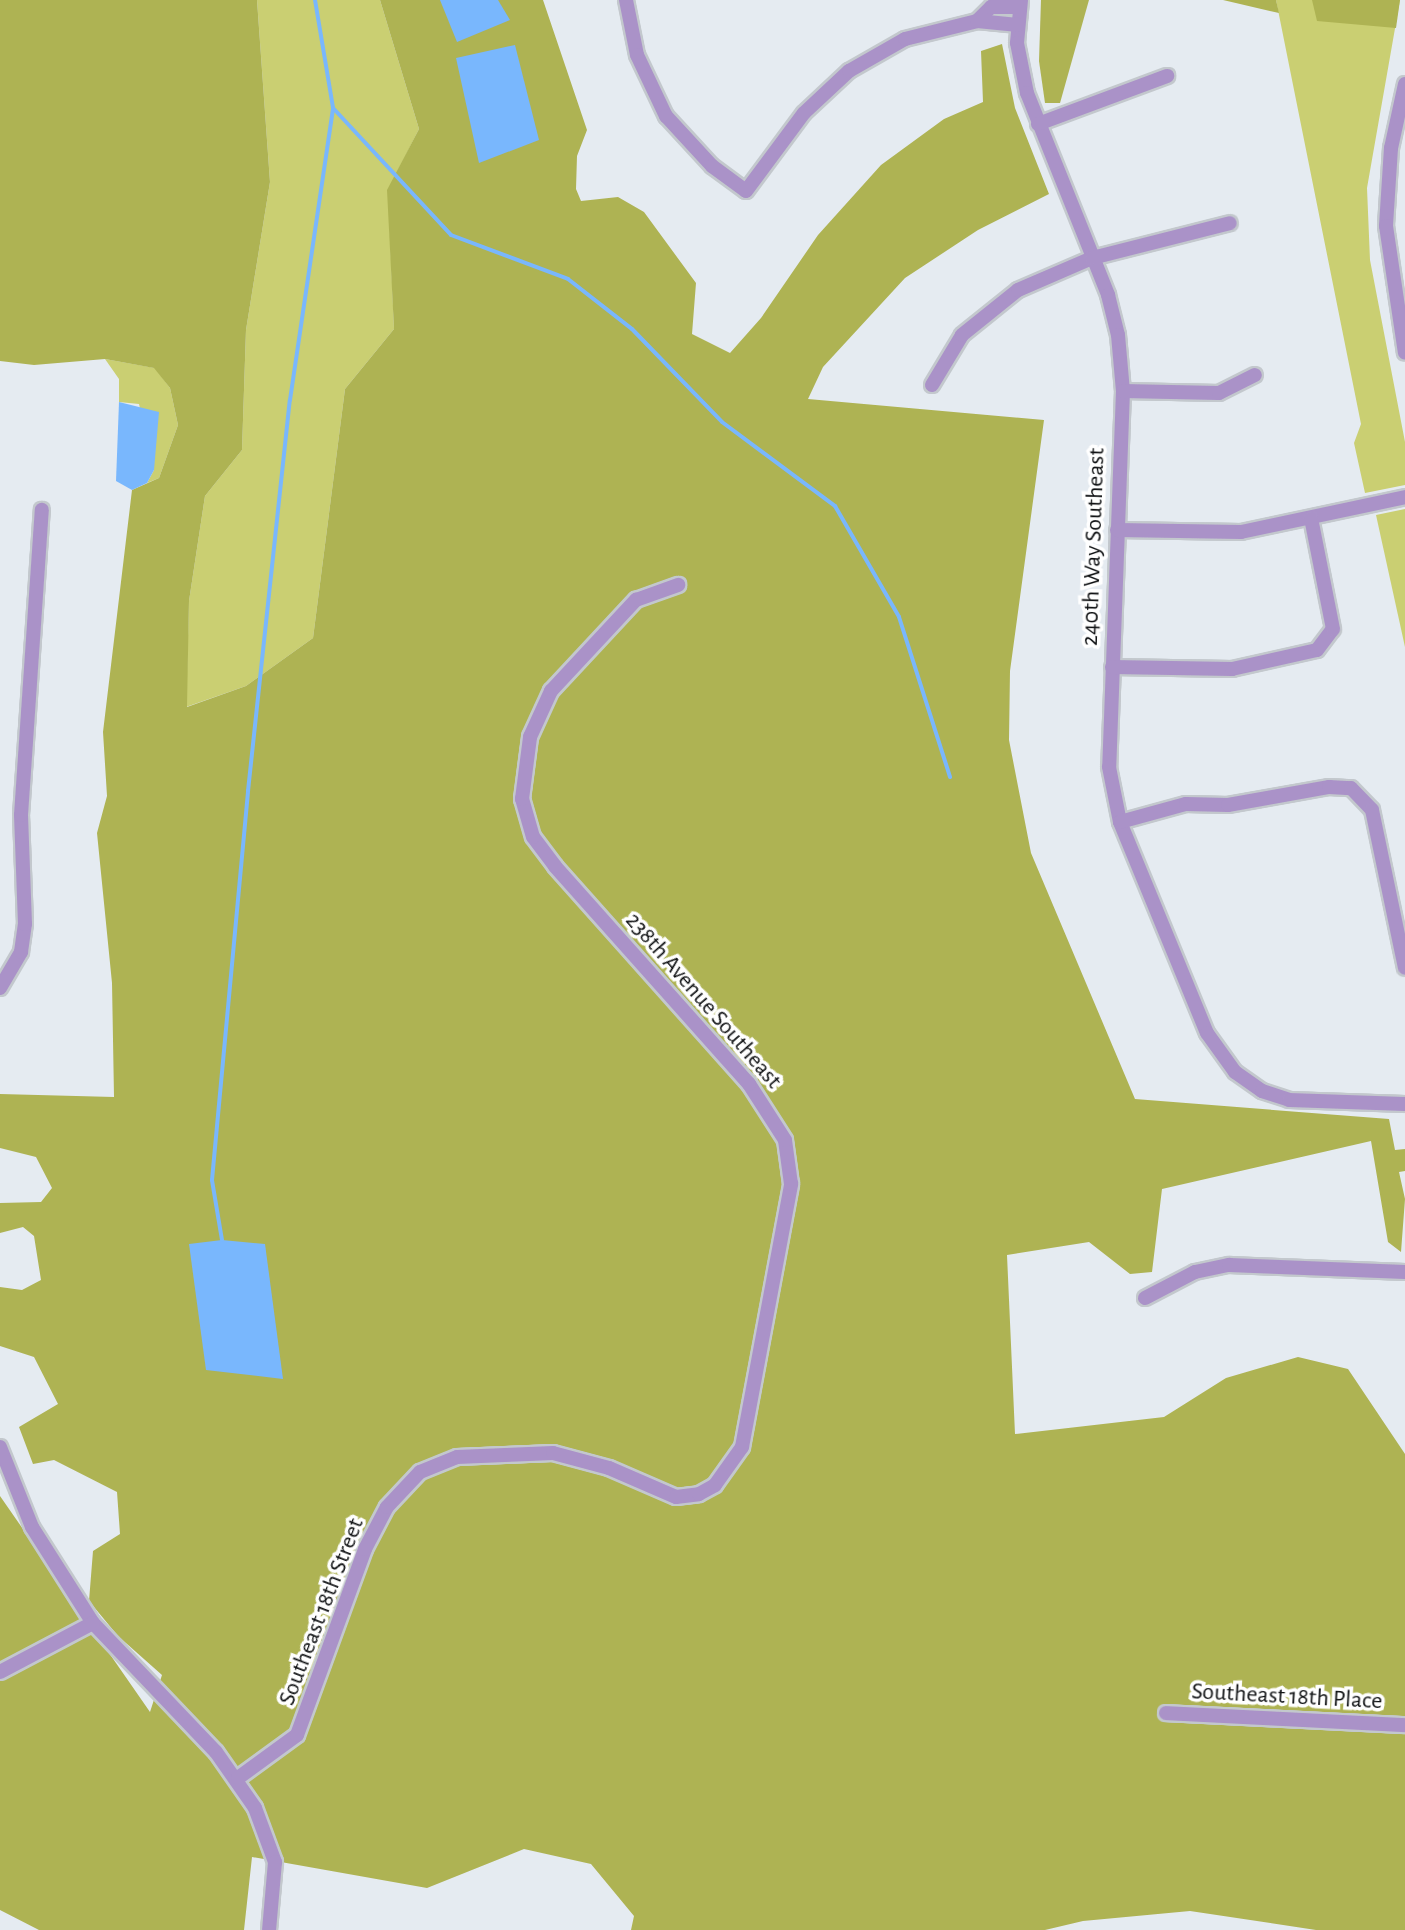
<!DOCTYPE html>
<style>
body{margin:0}
#map{position:relative;width:1405px;height:1930px;overflow:hidden;background:#e5ebf1;font-family:"Alegreya Sans",sans-serif}
div>[style]{position:absolute}
.green>*{inset:0;background:#cacf72}
.forest>*{inset:0;background:#aeb353}
.water>*{inset:0;background:#79b7fd}
.stream>*{height:4px;margin:-2px;padding:0 2px;transform-origin:2px;border-radius:2px;background:#79b7fd}
.roads{filter:drop-shadow(2px 0 #c3c8cd) drop-shadow(-2px 0 #c3c8cd) drop-shadow(0 2px #c3c8cd) drop-shadow(0 -2px #c3c8cd)}
.minor>*{height:14px;margin:-7px;padding:0 7px;transform-origin:7px;border-radius:7px;background:#aa92c8}
span{translate:-50% -50%;white-space:nowrap;text-align:center;line-height:1.15;-webkit-text-stroke:7px #fff;paint-order:stroke}
.street-label{font-size:24px;color:#0e1012}
</style>
<div id="map">
<div class="green">
<div style="clip-path:polygon(257px 0,380px 0,419px 129px,388px 190px,394px 329px,345px 389px,313px 638px,246px 686px,186px 707px,189px 601px,205px 496px,242px 450px,246px 330px,270px 182px)"></div>
<div style="clip-path:polygon(1276px 0,1400px 0,1367px 188px,1370px 260px,1405px 442px,1405px 485px,1365px 493px,1354px 443px,1361px 424px)"></div>
<div style="clip-path:polygon(105px 359px,155px 368px,170px 388px,178px 425px,159px 478px,147px 483px,154px 470px,139px 404px,119px 402px,119px 379px)"></div>
<div style="clip-path:polygon(1405px 509px,1405px 647px,1376px 515px)"></div>
</div>
<div class="forest">
<div style="clip-path:polygon(0 0,257px 0,270px 182px,246px 330px,242px 450px,205px 496px,189px 601px,187px 707px,246px 686px,313px 638px,345px 389px,394px 329px,387px 190px,419px 129px,380px 0,543px 0,587px 130px,577px 156px,576px 189px,581px 201px,618px 197px,644px 212px,696px 283px,692px 334px,730px 353px,761px 318px,818px 235px,881px 165px,944px 119px,983px 102px,981px 51px,1002px 44px,1015px 108px,1049px 194px,978px 230px,905px 278px,823px 367px,808px 399px,1044px 420px,1010px 671px,1009px 740px,1031px 853px,1135px 1099px,1389px 1119px,1395px 1150px,1405px 1149px,1405px 1171px,1399px 1172px,1405px 1199px,1401px 1252px,1388px 1242px,1371px 1141px,1162px 1189px,1152px 1272px,1130px 1274px,1089px 1242px,1007px 1255px,1015px 1434px,1164px 1417px,1226px 1378px,1298px 1357px,1348px 1369px,1405px 1454px,1405px 1930px,1316px 1930px,1190px 1911px,1083px 1921px,1045px 1930px,631px 1930px,634px 1916px,591px 1864px,524px 1849px,427px 1888px,252px 1857px,244px 1930px,39px 1930px,0 1910px,0 1496px,150px 1712px,162px 1675px,118px 1636px,89px 1601px,93px 1551px,120px 1534px,117px 1492px,54px 1460px,33px 1464px,19px 1427px,58px 1404px,34px 1357px,0 1346px,0 1287px,22px 1290px,41px 1280px,34px 1236px,23px 1227px,0 1233px,0 1203px,41px 1202px,52px 1188px,36px 1157px,0 1148px,0 1094px,114px 1097px,112px 983px,97px 833px,107px 796px,103px 732px,132px 490px,159px 478px,178px 425px,170px 388px,154px 368px,105px 359px,34px 365px,0 361px)"></div>
<div style="clip-path:polygon(1041px 0,1089px 0,1060px 103px,1045px 103px,1039px 61px)"></div>
<div style="clip-path:polygon(1223px 0,1276px 0,1279px 13px)"></div>
<div style="clip-path:polygon(1312px 0,1400px 0,1396px 28px,1317px 21px)"></div>
</div>
<div class="water">
<div style="clip-path:polygon(440px 0,498px 0,510px 20px,457px 42px)"></div>
<div style="clip-path:polygon(515px 45px,539px 140px,479px 163px,456px 58px)"></div>
<div style="clip-path:polygon(119px 402px,159px 412px,154px 470px,147px 483px,132px 490px,116px 481px)"></div>
<div style="clip-path:polygon(222px 1240px,265px 1244px,283px 1379px,206px 1370px,189px 1244px)"></div>
</div>
<div class="stream">
<div style="left:315px;top:0;width:109px;rotate:80.5deg"></div>
<div style="left:333px;top:108px;width:173px;rotate:47.1deg"></div>
<div style="left:451px;top:235px;width:125px;rotate:20.6deg"></div>
<div style="left:568px;top:279px;width:81px;rotate:38deg"></div>
<div style="left:632px;top:329px;width:129px;rotate:45.9deg"></div>
<div style="left:722px;top:422px;width:141px;rotate:36.6deg"></div>
<div style="left:835px;top:506px;width:128px;rotate:60deg"></div>
<div style="left:899px;top:617px;width:168px;rotate:72.3deg"></div>
<div style="left:222px;top:1240px;width:61px;rotate:-99.5deg"></div>
<div style="left:212px;top:1180px;width:391px;rotate:-84.7deg"></div>
<div style="left:248px;top:791px;width:393px;rotate:-83.9deg"></div>
<div style="left:290px;top:400px;width:295px;rotate:-81.6deg"></div>
</div>
<div class="roads">
<div class="minor">
<div style="left:626px;top:0;width:56px;rotate:78.7deg"></div>
<div style="left:637px;top:55px;width:68px;rotate:64.6deg"></div>
<div style="left:666px;top:116px;width:68px;rotate:47.4deg"></div>
<div style="left:712px;top:166px;width:42px;rotate:36.3deg"></div>
<div style="left:746px;top:191px;width:97px;rotate:-53.4deg"></div>
<div style="left:804px;top:113px;width:62px;rotate:-43deg"></div>
<div style="left:849px;top:71px;width:64px;rotate:-29.7deg"></div>
<div style="left:905px;top:39px;width:74px;rotate:-14deg"></div>
<div style="left:1021px;top:0;width:43px;rotate:95.3deg"></div>
<div style="left:1017px;top:43px;width:51px;rotate:78.7deg"></div>
<div style="left:1027px;top:93px;width:218px;rotate:68.1deg"></div>
<div style="left:1108px;top:295px;width:41px;rotate:76deg"></div>
<div style="left:1118px;top:335px;width:56px;rotate:84.9deg"></div>
<div style="left:1123px;top:391px;width:376px;rotate:92.1deg"></div>
<div style="left:1109px;top:767px;width:56px;rotate:78.7deg"></div>
<div style="left:1120px;top:822px;width:228px;rotate:67.6deg"></div>
<div style="left:1207px;top:1033px;width:48px;rotate:54.3deg"></div>
<div style="left:1235px;top:1072px;width:33px;rotate:35deg"></div>
<div style="left:1262px;top:1091px;width:28px;rotate:18deg"></div>
<div style="left:1289px;top:1100px;width:116px;rotate:2deg"></div>
<div style="left:1018px;top:25px;width:41px;rotate:-174.4deg"></div>
<div style="left:977px;top:21px;width:20px;rotate:-45deg"></div>
<div style="left:991px;top:7px;width:29px"></div>
<div style="left:1405px;top:84px;width:66px;rotate:102.3deg"></div>
<div style="left:1391px;top:148px;width:78px;rotate:93.7deg"></div>
<div style="left:1386px;top:226px;width:128px;rotate:81.5deg"></div>
<div style="left:1038px;top:124px;width:138px;rotate:-20.4deg"></div>
<div style="left:932px;top:385px;width:58px;rotate:-59deg"></div>
<div style="left:962px;top:335px;width:72px;rotate:-38.8deg"></div>
<div style="left:1018px;top:290px;width:81px;rotate:-23.4deg"></div>
<div style="left:1092px;top:258px;width:142px;rotate:-14.2deg"></div>
<div style="left:1123px;top:391px;width:96px;rotate:1.2deg"></div>
<div style="left:1219px;top:393px;width:40px;rotate:-26.6deg"></div>
<div style="left:1117px;top:530px;width:124px;rotate:0.9deg"></div>
<div style="left:1241px;top:532px;width:168px;rotate:-12deg"></div>
<div style="left:1112px;top:667px;width:120px;rotate:1deg"></div>
<div style="left:1232px;top:669px;width:87px;rotate:-12.6deg"></div>
<div style="left:1317px;top:650px;width:26px;rotate:-53deg"></div>
<div style="left:1333px;top:629px;width:113px;rotate:-101.2deg"></div>
<div style="left:1120px;top:822px;width:68px;rotate:-15.3deg"></div>
<div style="left:1186px;top:804px;width:42px;rotate:1.4deg"></div>
<div style="left:1228px;top:805px;width:103px;rotate:-10.1deg"></div>
<div style="left:1329px;top:787px;width:22px;rotate:3deg"></div>
<div style="left:1351px;top:788px;width:30px;rotate:46deg"></div>
<div style="left:1372px;top:810px;width:161px;rotate:78.2deg"></div>
<div style="left:0;top:988px;width:42px;rotate:-59.7deg"></div>
<div style="left:21px;top:952px;width:28px;rotate:-82deg"></div>
<div style="left:25px;top:924px;width:109px;rotate:-92.1deg"></div>
<div style="left:21px;top:815px;width:306px;rotate:-86.1deg"></div>
<div style="left:1145px;top:1298px;width:56px;rotate:-27.5deg"></div>
<div style="left:1195px;top:1272px;width:35px;rotate:-12deg"></div>
<div style="left:1229px;top:1265px;width:176px;rotate:2.3deg"></div>
<div style="left:0;top:1447px;width:86px;rotate:68.2deg"></div>
<div style="left:32px;top:1527px;width:114px;rotate:57.6deg"></div>
<div style="left:93px;top:1623px;width:178px;rotate:46.4deg"></div>
<div style="left:216px;top:1752px;width:68px;rotate:55.1deg"></div>
<div style="left:255px;top:1808px;width:58px;rotate:69.7deg"></div>
<div style="left:275px;top:1862px;width:68px;rotate:95deg"></div>
<div style="left:0;top:1672px;width:105px;rotate:-27.8deg"></div>
<div style="left:1166px;top:1713px;width:239px;rotate:2.9deg"></div>
<div style="left:238px;top:1778px;width:73px;rotate:-36.1deg"></div>
<div style="left:297px;top:1735px;width:198px;rotate:-69.9deg"></div>
<div style="left:365px;top:1549px;width:47px;rotate:-62.4deg"></div>
<div style="left:387px;top:1507px;width:48px;rotate:-46.7deg"></div>
<div style="left:420px;top:1472px;width:40px;rotate:-22deg"></div>
<div style="left:457px;top:1457px;width:96px;rotate:-2.4deg"></div>
<div style="left:553px;top:1453px;width:58px;rotate:15deg"></div>
<div style="left:609px;top:1468px;width:73px;rotate:23.4deg"></div>
<div style="left:676px;top:1497px;width:23px;rotate:-7deg"></div>
<div style="left:699px;top:1494px;width:18px;rotate:-29deg"></div>
<div style="left:715px;top:1485px;width:47px;rotate:-54.6deg"></div>
<div style="left:742px;top:1447px;width:268px;rotate:-79.4deg"></div>
<div style="left:791px;top:1184px;width:44px;rotate:-97.8deg"></div>
<div style="left:785px;top:1140px;width:67px;rotate:-122.7deg"></div>
<div style="left:749px;top:1084px;width:292px;rotate:-131.7deg"></div>
<div style="left:555px;top:866px;width:36px;rotate:-127deg"></div>
<div style="left:533px;top:837px;width:40px;rotate:-106deg"></div>
<div style="left:522px;top:799px;width:63px;rotate:-82.6deg"></div>
<div style="left:530px;top:737px;width:51px;rotate:-65.5deg"></div>
<div style="left:551px;top:691px;width:125px;rotate:-47deg"></div>
<div style="left:636px;top:600px;width:45px;rotate:-19.7deg"></div>
</div>
</div>
<div class="street-label">
<span style="left:1094px;top:547px;rotate:-88deg">240th Way Southeast</span>
<span style="left:703px;top:1001px;rotate:49deg">238th Avenue Southeast</span>
<span style="left:322px;top:1612px;rotate:-69deg">Southeast 18th Street</span>
<span style="left:1287px;top:1697px;rotate:3deg">Southeast 18th Place</span>
</div>
</div>
